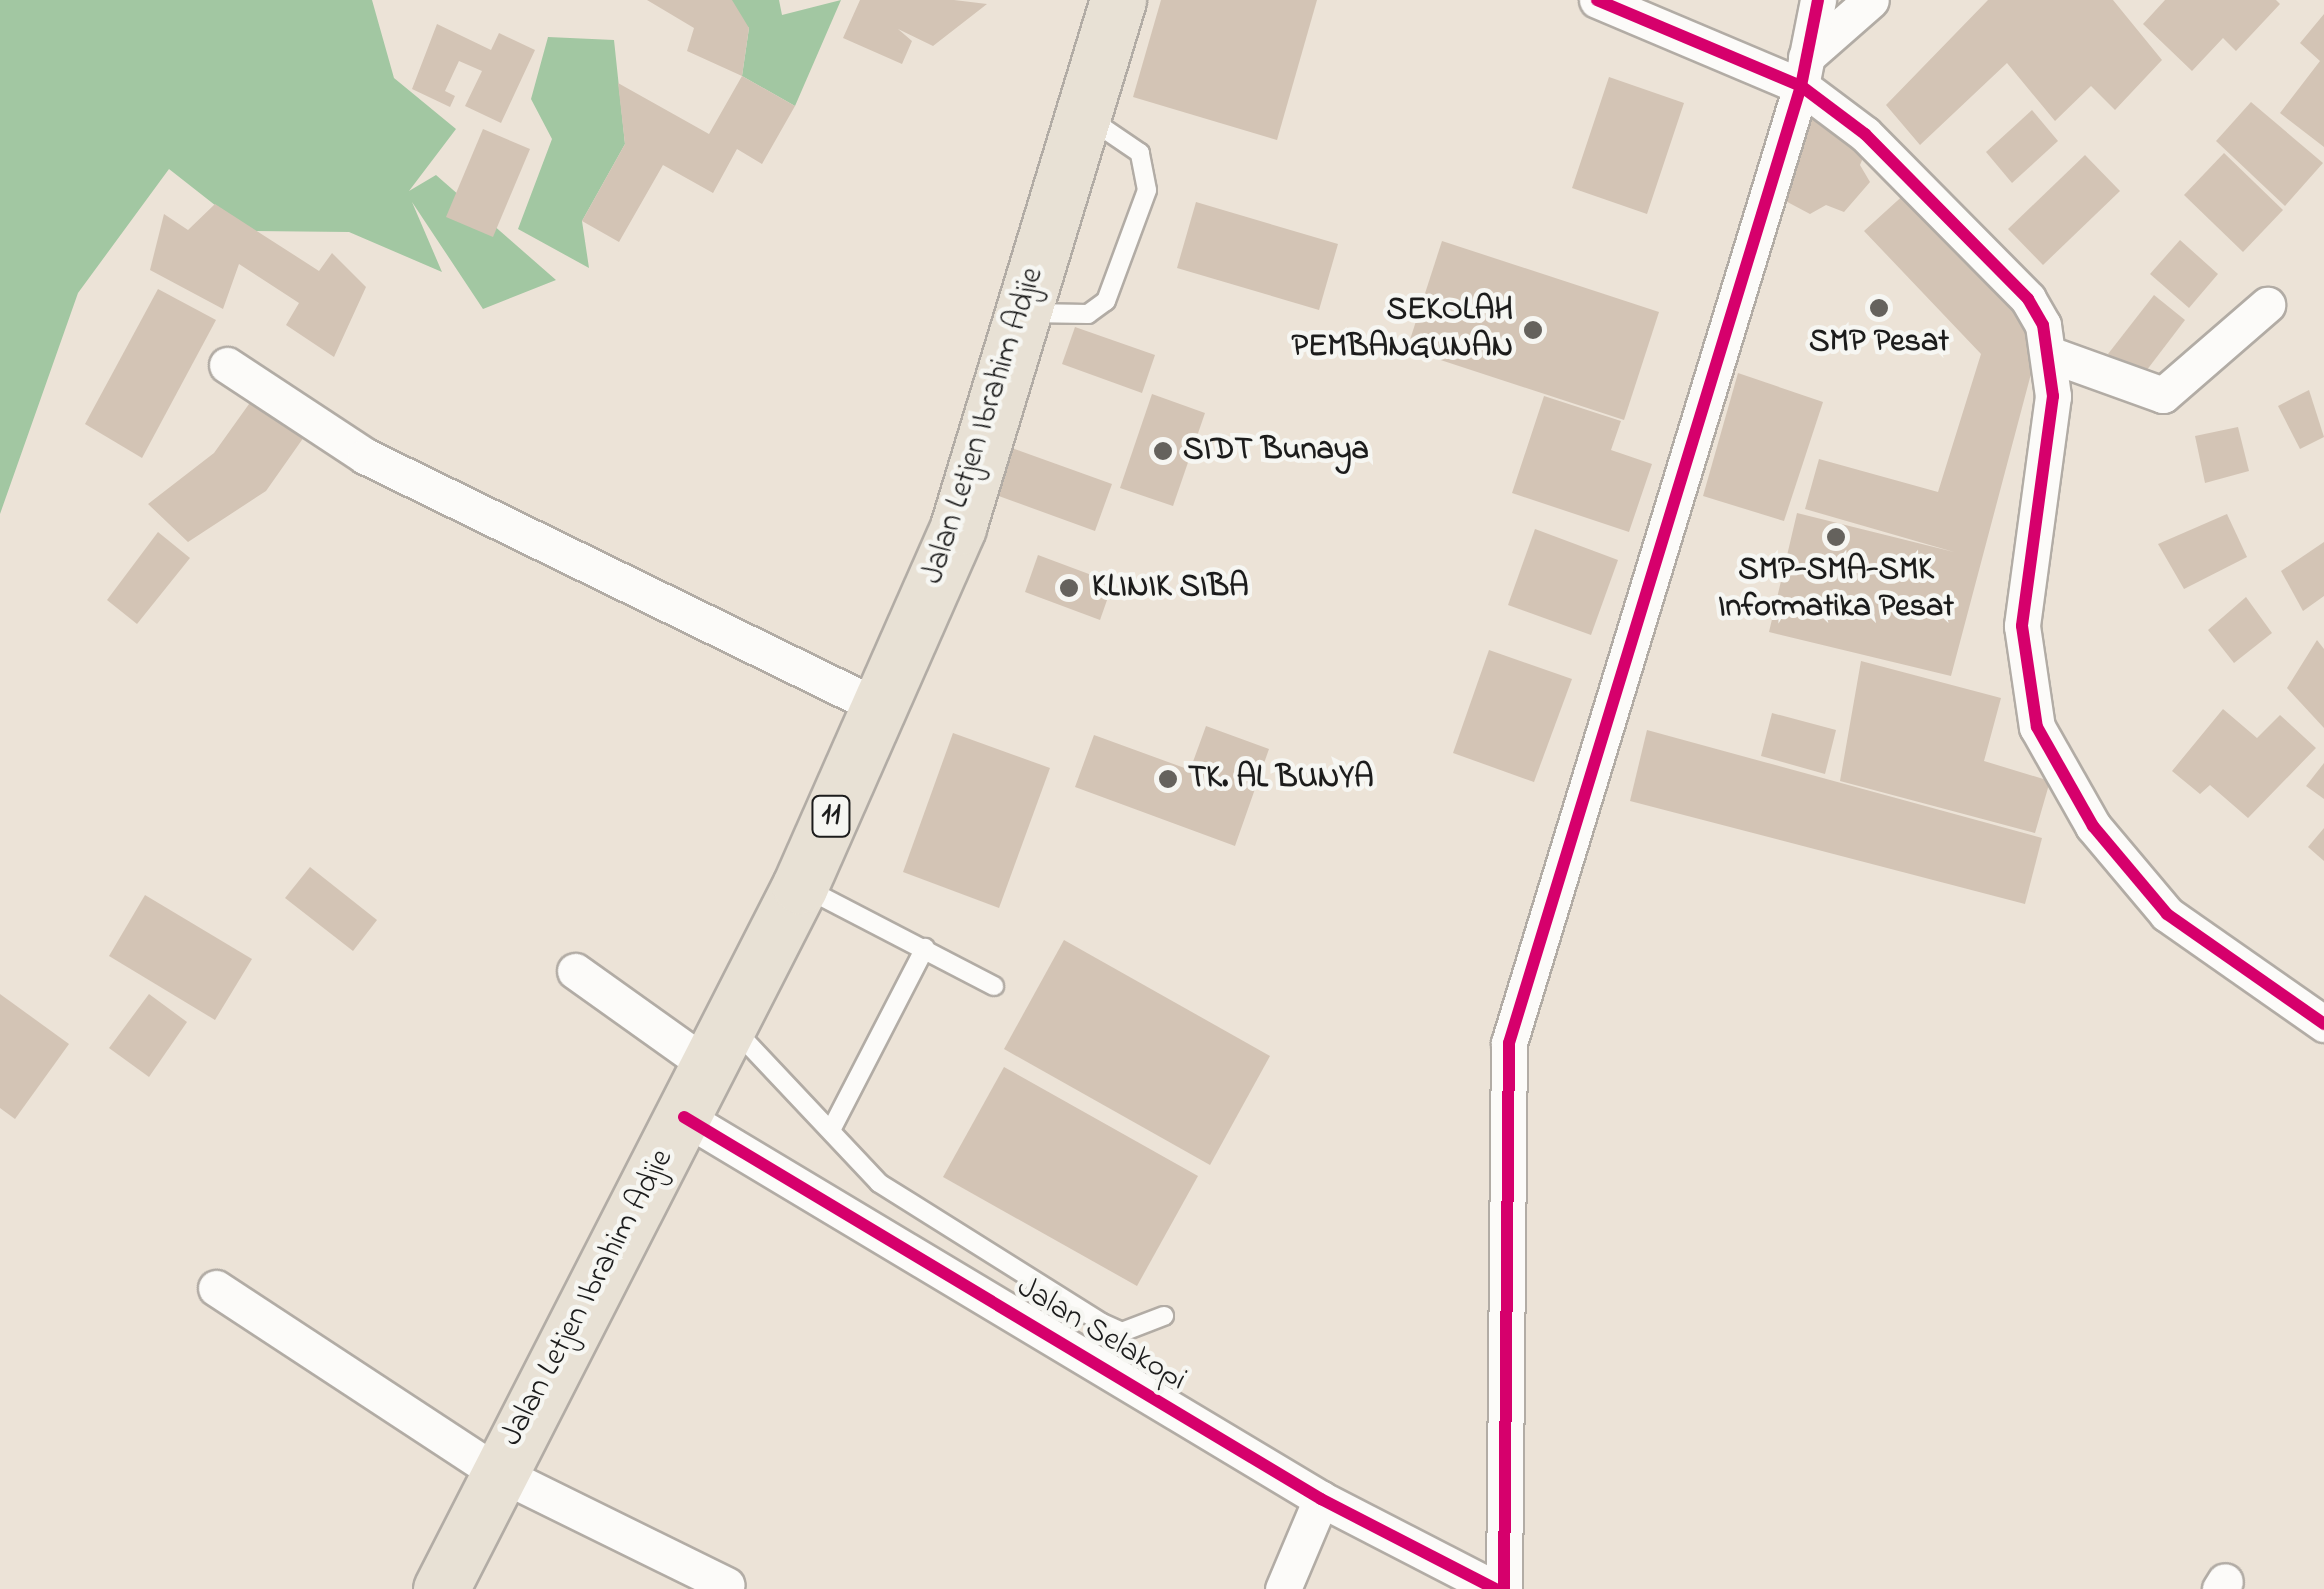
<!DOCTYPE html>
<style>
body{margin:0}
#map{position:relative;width:2324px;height:1589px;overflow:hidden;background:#ece3d7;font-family:"Indie Flower",sans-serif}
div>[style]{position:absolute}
.forest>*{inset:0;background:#a2c7a2}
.building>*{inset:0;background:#d3c4b5}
.roads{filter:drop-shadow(2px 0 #b2aca5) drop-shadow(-2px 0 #b2aca5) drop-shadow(0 2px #b2aca5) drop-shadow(0 -2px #b2aca5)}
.lane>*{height:18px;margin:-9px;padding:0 9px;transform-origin:9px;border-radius:9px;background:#fcfbf9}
.street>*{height:35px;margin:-17.5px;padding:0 17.5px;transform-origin:17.5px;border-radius:17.5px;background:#fcfbf9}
.primary>*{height:55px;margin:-27.5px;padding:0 27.5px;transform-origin:27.5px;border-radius:27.5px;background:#e8e1d5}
.cycleway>*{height:12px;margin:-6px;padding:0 6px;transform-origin:6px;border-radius:6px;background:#d6006c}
.dots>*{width:28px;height:28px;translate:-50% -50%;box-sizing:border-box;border:5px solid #f6f6f2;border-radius:50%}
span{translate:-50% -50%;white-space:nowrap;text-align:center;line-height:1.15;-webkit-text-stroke:9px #f6f6f2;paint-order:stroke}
.shield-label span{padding:2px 8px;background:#f6f6f2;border:2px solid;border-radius:8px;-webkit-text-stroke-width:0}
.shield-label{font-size:30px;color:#1c1c1c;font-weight:700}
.poi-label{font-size:32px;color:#1c1c1c;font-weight:700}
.right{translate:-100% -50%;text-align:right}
.left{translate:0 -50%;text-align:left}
.street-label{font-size:32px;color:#1c1c1c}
</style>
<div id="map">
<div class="forest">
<div style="clip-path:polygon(0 0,372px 0,394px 78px,456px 129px,409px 191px,436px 175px,556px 280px,483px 309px,412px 202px,442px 272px,349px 232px,248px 231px,169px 169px,78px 293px,0 514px)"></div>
<div style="clip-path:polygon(720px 0,779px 0,782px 15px,841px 0,795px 106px,742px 76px,749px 28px)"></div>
<div style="clip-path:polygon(548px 37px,614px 40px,625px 144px,582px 221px,589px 268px,518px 229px,552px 139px,531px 99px)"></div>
</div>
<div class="building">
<div style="clip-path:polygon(647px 0,732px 0,749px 28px,742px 76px,687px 51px,694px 28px)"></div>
<div style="clip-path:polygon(860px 0,954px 0,987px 4px,933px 46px,898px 29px,912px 41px,902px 64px,843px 38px)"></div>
<div style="clip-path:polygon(1161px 0,1317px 0,1277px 140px,1133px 97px)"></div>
<div style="clip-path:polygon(1988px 0,2113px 0,2162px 60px,2115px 110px,2091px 86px,2055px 121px,2007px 63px,1920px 145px,1886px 105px)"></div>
<div style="clip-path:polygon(2165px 0,2276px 0,2280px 4px,2236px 51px,2223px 38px,2192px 71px,2143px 24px)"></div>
<div style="clip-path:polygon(2324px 14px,2324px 147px,2280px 113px,2320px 61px,2300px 43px)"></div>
<div style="clip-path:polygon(437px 24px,491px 50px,499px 33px,535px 50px,501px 123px,465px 106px,482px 71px,459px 61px,445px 91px,455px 96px,450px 107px,412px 89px)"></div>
<div style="clip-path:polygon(742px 76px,795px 106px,762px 164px,737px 149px,713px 193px,663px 165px,619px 242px,582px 221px,625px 144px,618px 83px,709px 134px)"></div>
<div style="clip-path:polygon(1609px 77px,1684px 103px,1647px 214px,1572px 188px)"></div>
<div style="clip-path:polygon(1812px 98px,1868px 146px,1860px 165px,1870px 182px,1844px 212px,1826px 205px,1810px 214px,1778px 197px)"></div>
<div style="clip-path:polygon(2251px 102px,2323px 163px,2285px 206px,2216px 141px)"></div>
<div style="clip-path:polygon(2032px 110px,2058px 141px,2012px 183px,1986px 152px)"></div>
<div style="clip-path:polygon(483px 129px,530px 149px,493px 237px,446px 217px)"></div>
<div style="clip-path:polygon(2224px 153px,2283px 210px,2243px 252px,2184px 195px)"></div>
<div style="clip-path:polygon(2085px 155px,2120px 191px,2043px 265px,2008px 229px)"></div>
<div style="clip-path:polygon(1908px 191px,2041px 336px,1951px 676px,1769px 632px,1797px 513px,1954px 552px,1805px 509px,1819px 459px,1938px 492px,1981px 354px,1864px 231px)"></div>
<div style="clip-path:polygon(1196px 202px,1338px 244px,1319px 310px,1177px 268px)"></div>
<div style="clip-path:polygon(215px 204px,319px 271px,332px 253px,366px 287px,334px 357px,286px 325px,299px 303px,239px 264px,223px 309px,150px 270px,164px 214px,188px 230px)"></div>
<div style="clip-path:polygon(2180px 240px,2218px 274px,2189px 308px,2150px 274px)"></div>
<div style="clip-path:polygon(1442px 241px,1659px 312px,1624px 420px,1407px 349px)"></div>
<div style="clip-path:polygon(158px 289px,216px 320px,142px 458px,85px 424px)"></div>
<div style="clip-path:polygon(2154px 295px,2185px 320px,2140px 379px,2108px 354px)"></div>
<div style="clip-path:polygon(1075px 327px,1155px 355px,1142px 393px,1062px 364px)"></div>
<div style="clip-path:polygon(1738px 373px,1823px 402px,1784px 521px,1703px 496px)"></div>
<div style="clip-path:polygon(259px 390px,311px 427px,266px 491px,188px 542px,148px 504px,214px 453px)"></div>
<div style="clip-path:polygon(2309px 390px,2324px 437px,2300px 449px,2278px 406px)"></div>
<div style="clip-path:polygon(1152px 394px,1205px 413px,1173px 506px,1120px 488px)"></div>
<div style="clip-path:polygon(1544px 396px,1621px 421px,1611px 450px,1652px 464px,1629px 532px,1512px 493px)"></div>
<div style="clip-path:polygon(2238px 427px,2249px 471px,2205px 483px,2195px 436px)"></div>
<div style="clip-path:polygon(1012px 448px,1112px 484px,1095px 531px,996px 495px)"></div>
<div style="clip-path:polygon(2227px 514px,2247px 557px,2184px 589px,2158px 544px)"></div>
<div style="clip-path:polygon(1535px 529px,1618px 560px,1591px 635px,1508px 605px)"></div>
<div style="clip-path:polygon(158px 532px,190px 558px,137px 624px,107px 600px)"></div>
<div style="clip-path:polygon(2324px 542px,2324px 596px,2303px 611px,2281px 571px)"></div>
<div style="clip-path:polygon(1038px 555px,1113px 583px,1100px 620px,1025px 592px)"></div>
<div style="clip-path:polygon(2246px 597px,2272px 633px,2234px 663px,2208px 630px)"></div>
<div style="clip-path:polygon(2317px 640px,2324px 649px,2324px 728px,2287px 688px)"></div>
<div style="clip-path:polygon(1489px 650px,1572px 679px,1534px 782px,1453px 753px)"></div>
<div style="clip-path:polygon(1861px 661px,2001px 698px,1984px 761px,2050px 781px,2035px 833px,1840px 781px)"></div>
<div style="clip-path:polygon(2223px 709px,2257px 738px,2280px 715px,2316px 748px,2248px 818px,2210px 785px,2200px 794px,2172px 771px)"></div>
<div style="clip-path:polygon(1772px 713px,1836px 730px,1825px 774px,1761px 756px)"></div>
<div style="clip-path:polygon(1206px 726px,1269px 749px,1235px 846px,1075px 787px,1094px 735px,1190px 770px)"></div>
<div style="clip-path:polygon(1647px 730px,2042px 838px,2025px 904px,1630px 801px)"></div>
<div style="clip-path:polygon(953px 733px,1050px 768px,999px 908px,903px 872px)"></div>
<div style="clip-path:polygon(2324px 763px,2324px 799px,2306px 786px)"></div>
<div style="clip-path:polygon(2324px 828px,2324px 861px,2308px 847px)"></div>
<div style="clip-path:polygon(310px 867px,377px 920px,353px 951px,285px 898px)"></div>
<div style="clip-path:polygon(145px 895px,252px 959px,215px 1020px,109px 956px)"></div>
<div style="clip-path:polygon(1064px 940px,1270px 1056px,1210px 1165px,1004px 1049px)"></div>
<div style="clip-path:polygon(0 994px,69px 1044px,15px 1119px,0 1108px)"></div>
<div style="clip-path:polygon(149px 994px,187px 1022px,149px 1077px,109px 1048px)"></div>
<div style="clip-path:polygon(1004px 1067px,1198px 1176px,1137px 1286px,943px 1177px)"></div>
</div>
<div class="roads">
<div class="lane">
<div style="left:1029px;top:313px;width:59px;rotate:1deg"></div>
<div style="left:1088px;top:314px;width:22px;rotate:-36deg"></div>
<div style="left:1106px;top:301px;width:118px;rotate:-69.7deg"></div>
<div style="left:1147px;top:190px;width:38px;rotate:-101deg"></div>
<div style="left:1140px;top:153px;width:64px;rotate:-145.8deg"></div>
<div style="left:805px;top:888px;width:213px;rotate:27.4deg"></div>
<div style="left:736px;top:1031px;width:209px;rotate:46.7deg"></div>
<div style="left:879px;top:1183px;width:263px;rotate:32.1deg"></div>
<div style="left:1102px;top:1323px;width:22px;rotate:24deg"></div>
<div style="left:1122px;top:1332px;width:45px;rotate:-20.9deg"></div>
<div style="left:831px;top:1130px;width:205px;rotate:-62.7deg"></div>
</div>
<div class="street">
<div style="left:1597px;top:0;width:221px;rotate:22.9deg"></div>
<div style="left:1801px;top:86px;width:80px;rotate:36.9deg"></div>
<div style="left:1865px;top:134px;width:232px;rotate:45.3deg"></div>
<div style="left:2028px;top:299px;width:30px;rotate:60deg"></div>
<div style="left:2043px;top:325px;width:72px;rotate:82deg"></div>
<div style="left:2053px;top:396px;width:232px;rotate:97.7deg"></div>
<div style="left:2022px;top:626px;width:102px;rotate:81.6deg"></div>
<div style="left:2037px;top:727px;width:114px;rotate:60.5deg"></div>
<div style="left:2093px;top:826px;width:115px;rotate:49.9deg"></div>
<div style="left:2167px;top:914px;width:192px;rotate:35deg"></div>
<div style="left:1806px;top:57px;width:86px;rotate:-41.2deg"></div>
<div style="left:2049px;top:354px;width:121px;rotate:19.8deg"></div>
<div style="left:2163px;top:395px;width:138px;rotate:-40.9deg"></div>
<div style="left:227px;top:365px;width:165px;rotate:33.4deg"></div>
<div style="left:365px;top:456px;width:572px;rotate:26.03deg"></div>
<div style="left:575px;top:971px;width:163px;rotate:35.5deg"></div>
<div style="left:684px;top:1117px;width:743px;rotate:30.95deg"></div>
<div style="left:1321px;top:1499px;width:196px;rotate:27.3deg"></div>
<div style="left:216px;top:1288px;width:334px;rotate:33.3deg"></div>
<div style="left:495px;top:1471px;width:258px;rotate:26.2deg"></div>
<div style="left:1283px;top:1589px;width:98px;rotate:-67.1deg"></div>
<div style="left:1504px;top:1589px;width:546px;rotate:-89.48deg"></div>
<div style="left:1509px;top:1043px;width:1001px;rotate:-73.03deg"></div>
<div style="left:1801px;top:86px;width:88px;rotate:-78.8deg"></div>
<div style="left:2220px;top:1589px;width:9px;rotate:-58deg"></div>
</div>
<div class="primary">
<div style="left:441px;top:1589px;width:789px;rotate:-62.95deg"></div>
<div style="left:800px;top:886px;width:392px;rotate:-66.2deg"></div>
<div style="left:958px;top:527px;width:551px;rotate:-73.11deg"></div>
</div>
</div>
<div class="cycleway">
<div style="left:1597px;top:0;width:221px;rotate:22.9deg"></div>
<div style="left:1801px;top:86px;width:80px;rotate:36.9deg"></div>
<div style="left:1865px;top:134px;width:232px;rotate:45.3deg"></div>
<div style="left:2028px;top:299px;width:30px;rotate:60deg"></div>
<div style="left:2043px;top:325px;width:72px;rotate:82deg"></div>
<div style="left:2053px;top:396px;width:232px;rotate:97.7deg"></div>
<div style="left:2022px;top:626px;width:102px;rotate:81.6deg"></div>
<div style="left:2037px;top:727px;width:114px;rotate:60.5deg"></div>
<div style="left:2093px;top:826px;width:115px;rotate:49.9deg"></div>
<div style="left:2167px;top:914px;width:192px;rotate:35deg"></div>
<div style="left:684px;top:1117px;width:743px;rotate:30.95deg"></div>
<div style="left:1321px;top:1499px;width:196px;rotate:27.3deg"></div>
<div style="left:1504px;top:1589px;width:546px;rotate:-89.48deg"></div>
<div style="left:1509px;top:1043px;width:1001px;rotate:-73.03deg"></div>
<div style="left:1801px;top:86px;width:88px;rotate:-78.8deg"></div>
</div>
<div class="dots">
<div style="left:1879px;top:308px;background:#65625d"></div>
<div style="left:1533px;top:330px;background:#65625d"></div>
<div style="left:1163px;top:451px;background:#65625d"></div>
<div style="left:1836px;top:537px;background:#65625d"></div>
<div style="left:1069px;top:588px;background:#65625d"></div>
<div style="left:1168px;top:779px;background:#65625d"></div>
</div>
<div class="shield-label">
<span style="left:831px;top:816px">11</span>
</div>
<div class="poi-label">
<span class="right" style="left:1513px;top:330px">SEKOLAH<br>PEMBANGUNAN</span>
<span style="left:1879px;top:343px">SMP Pesat</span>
<span class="left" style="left:1183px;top:451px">SIDT Bunaya</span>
<span style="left:1836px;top:590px">SMP-SMA-SMK<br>Informatika Pesat</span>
<span class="left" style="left:1092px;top:588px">KLINIK SIBA</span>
<span class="left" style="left:1188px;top:779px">TK. AL BUNYA</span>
</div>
<div class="street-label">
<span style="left:984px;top:426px;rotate:-72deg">Jalan Letjen Ibrahim Adjie</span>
<span style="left:588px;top:1298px;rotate:-62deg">Jalan Letjen Ibrahim Adjie</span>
<span style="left:1101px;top:1335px;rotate:31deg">Jalan Selakopi</span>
</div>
</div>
